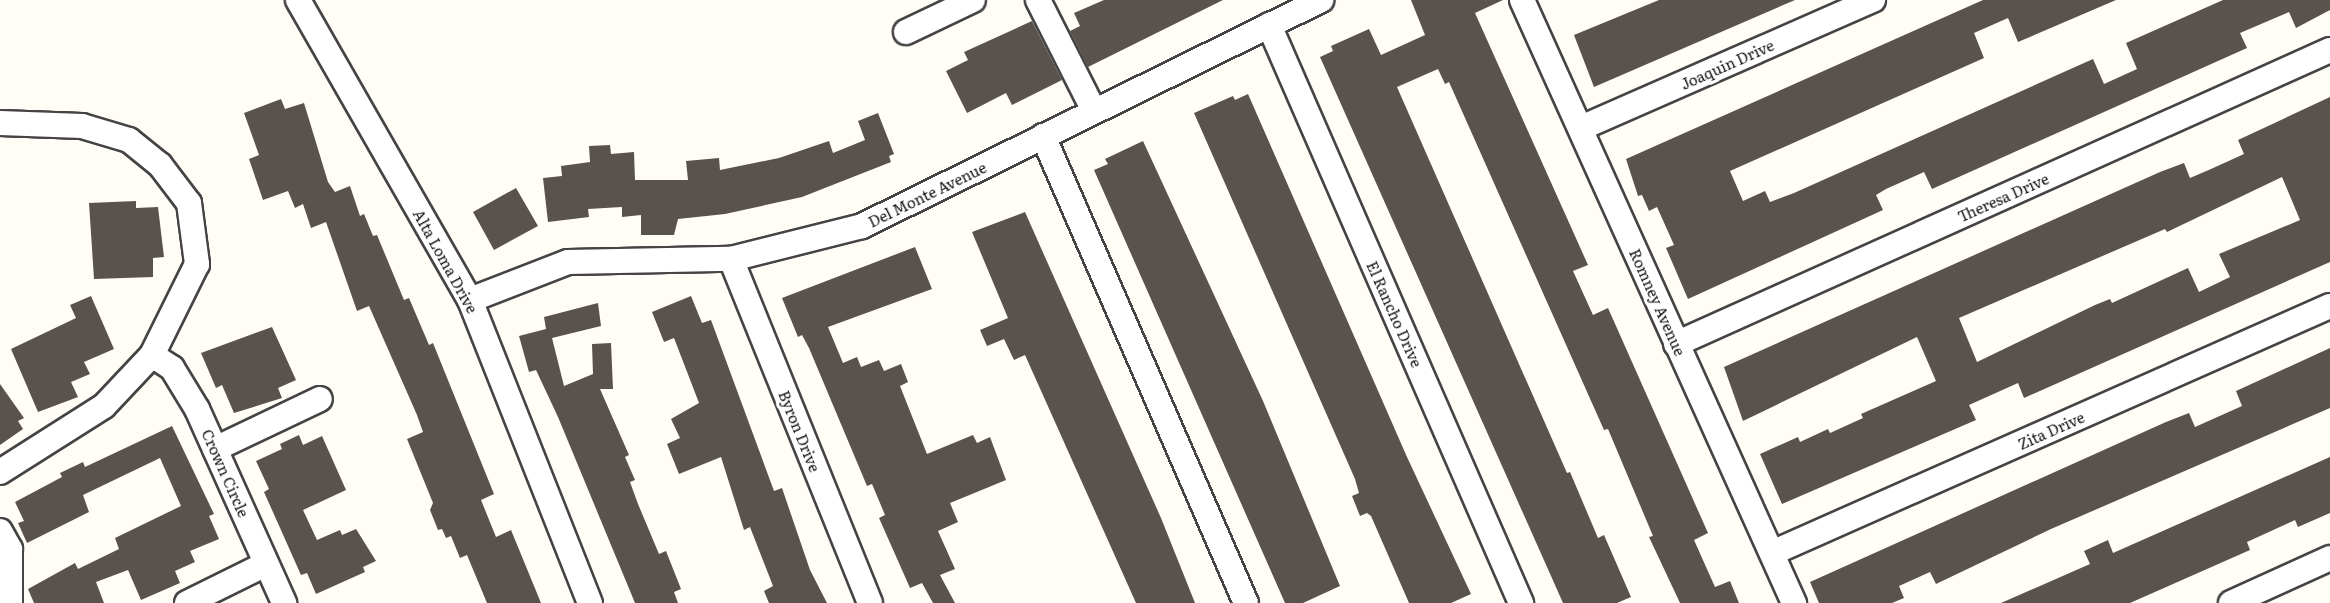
<!DOCTYPE html>
<style>
body{margin:0}
#map{position:relative;width:2330px;height:603px;overflow:hidden;background:#fffdf5;font-family:Literata,serif}
div>[style]{position:absolute}
.building>*{inset:0;background:#5a524d}
.roads{filter:drop-shadow(2px 0 #444) drop-shadow(-2px 0 #444) drop-shadow(0 2px #444) drop-shadow(0 -2px #444)}
.minor>*{height:24px;margin:-12px;padding:0 12px;transform-origin:12px;border-radius:12px;background:#fff}
span{translate:-50% -50%;white-space:nowrap;text-align:center;line-height:1.15;-webkit-text-stroke:6px #fff;paint-order:stroke}
.street-label{font-size:15px;color:#111}
</style>
<div id="map">
<div class="building">
<div style="clip-path:polygon(1104px 0,1223px 0,1088px 67px,1070px 31px,1080px 26px,1074px 13px)"></div>
<div style="clip-path:polygon(1411px 0,1503px 0,1475px 13px,1588px 265px,1573px 271px,1593px 315px,1608px 308px,1708px 533px,1694px 540px,1715px 587px,1730px 581px,1739px 603px,1680px 603px,1649px 537px,1653px 536px,1608px 429px,1604px 430px,1449px 82px,1445px 84px,1438px 69px,1397px 87px,1567px 473px,1570px 472px,1598px 538px,1604px 535px,1631px 597px,1617px 603px,1563px 603px,1320px 57px,1333px 51px,1331px 46px,1369px 29px,1381px 55px,1425px 35px)"></div>
<div style="clip-path:polygon(1659px 0,1795px 0,1594px 87px,1574px 35px)"></div>
<div style="clip-path:polygon(1983px 0,2116px 0,2018px 42px,2008px 18px,1974px 33px,1984px 58px,1730px 171px,1743px 201px,1765px 191px,1770px 202px,1794px 193px,2093px 59px,2104px 84px,2137px 69px,2126px 43px,2223px 0,2330px 0,2330px 10px,2296px 28px,2289px 12px,2240px 33px,2247px 48px,1932px 189px,1924px 172px,1886px 189px,1876px 195px,1883px 210px,1688px 299px,1666px 248px,1674px 245px,1657px 207px,1649px 211px,1642px 195px,1638px 196px,1626px 159px)"></div>
<div style="clip-path:polygon(1032px 21px,1062px 80px,1012px 105px,1006px 93px,967px 113px,946px 71px,968px 60px,964px 52px)"></div>
<div style="clip-path:polygon(1248px 94px,1407px 457px,1471px 594px,1451px 603px,1409px 603px,1371px 516px,1367px 513px,1360px 516px,1352px 496px,1359px 493px,1355px 479px,1194px 113px,1233px 96px,1235px 100px)"></div>
<div style="clip-path:polygon(evenodd,2330px 97px,2330px 262px,2024px 398px,2018px 383px,1969px 405px,1976px 420px,1782px 504px,1760px 454px,1798px 437px,1800px 442px,1828px 429px,1830px 433px,1863px 418px,1861px 414px,1936px 381px,1917px 337px,1743px 421px,1724px 367px,2160px 172px,2184px 163px,2190px 178px,2211px 169px,2244px 154px,2238px 140px,2330px 97px,2282px 177px,2300px 220px,2219px 254px,2230px 277px,2199px 292px,2188px 268px,2112px 303px,2110px 299px,2095px 305px,1977px 362px,1959px 318px,2165px 229px,2167px 232px,2282px 177px)"></div>
<div style="clip-path:polygon(281px 99px,285px 109px,304px 103px,328px 182px,335px 192px,350px 186px,360px 216px,364px 214px,373px 236px,377px 235px,404px 300px,409px 298px,429px 345px,433px 343px,494px 494px,481px 500px,496px 537px,511px 530px,541px 603px,487px 603px,467px 555px,460px 558px,451px 536px,446px 538px,442px 529px,438px 530px,430px 510px,433px 503px,407px 439px,423px 432px,417px 415px,369px 306px,357px 311px,326px 222px,311px 228px,303px 204px,295px 208px,288px 191px,263px 200px,249px 159px,259px 155px,244px 113px)"></div>
<div style="clip-path:polygon(878px 113px,894px 154px,889px 156px,891px 162px,802px 197px,725px 214px,678px 219px,674px 235px,641px 235px,641px 215px,622px 217px,622px 207px,588px 209px,589px 217px,548px 222px,543px 178px,562px 176px,561px 166px,590px 162px,589px 146px,610px 145px,611px 154px,634px 152px,635px 180px,688px 180px,686px 161px,719px 158px,720px 170px,779px 158px,829px 141px,833px 153px,865px 140px,858px 121px)"></div>
<div style="clip-path:polygon(1143px 141px,1263px 401px,1340px 586px,1303px 603px,1285px 603px,1094px 170px,1108px 164px,1105px 159px)"></div>
<div style="clip-path:polygon(516px 188px,538px 226px,494px 250px,473px 212px)"></div>
<div style="clip-path:polygon(136px 201px,136px 208px,158px 207px,164px 257px,153px 258px,153px 277px,94px 279px,89px 203px)"></div>
<div style="clip-path:polygon(1025px 212px,1161px 518px,1195px 603px,1136px 603px,1025px 355px,1014px 360px,1004px 339px,987px 346px,980px 330px,1008px 318px,972px 232px)"></div>
<div style="clip-path:polygon(915px 247px,932px 289px,828px 327px,843px 363px,857px 357px,861px 367px,879px 360px,884px 371px,901px 364px,908px 382px,900px 386px,927px 454px,973px 435px,977px 443px,990px 437px,1006px 480px,950px 503px,958px 522px,938px 531px,955px 569px,940px 575px,955px 603px,933px 603px,922px 583px,910px 588px,879px 518px,885px 515px,872px 484px,867px 486px,809px 348px,802px 335px,798px 337px,782px 298px)"></div>
<div style="clip-path:polygon(91px 296px,114px 349px,84px 362px,90px 374px,71px 382px,78px 397px,38px 412px,11px 349px,76px 318px,70px 305px)"></div>
<div style="clip-path:polygon(691px 296px,702px 323px,711px 320px,774px 491px,782px 488px,810px 570px,827px 603px,769px 603px,764px 591px,773px 586px,750px 527px,744px 530px,721px 457px,679px 474px,667px 444px,680px 438px,671px 419px,699px 403px,674px 338px,664px 342px,652px 312px)"></div>
<div style="clip-path:polygon(598px 303px,601px 326px,552px 338px,564px 386px,593px 374px,592px 344px,611px 343px,613px 389px,600px 389px,629px 455px,625px 457px,635px 480px,630px 482px,638px 504px,659px 554px,666px 551px,681px 589px,674px 592px,678px 603px,635px 603px,558px 417px,536px 370px,529px 372px,519px 336px,546px 329px,544px 317px)"></div>
<div style="clip-path:polygon(272px 327px,296px 380px,278px 388px,282px 398px,234px 413px,222px 385px,216px 388px,201px 353px)"></div>
<div style="clip-path:polygon(2330px 348px,2330px 408px,2051px 529px,1936px 584px,1930px 572px,1899px 586px,1904px 598px,1892px 603px,1819px 603px,1810px 582px,2166px 422px,2189px 413px,2195px 427px,2242px 406px,2236px 391px)"></div>
<div style="clip-path:polygon(0 384px,24px 418px,18px 421px,23px 429px,0 445px)"></div>
<div style="clip-path:polygon(172px 426px,214px 514px,209px 516px,219px 539px,190px 551px,195px 562px,175px 571px,180px 583px,141px 600px,128px 570px,96px 582px,104px 603px,34px 603px,28px 589px,75px 563px,78px 569px,119px 549px,115px 538px,181px 506px,160px 458px,83px 495px,89px 512px,27px 543px,18px 523px,24px 521px,15px 502px,62px 477px,60px 473px,83px 462px,85px 467px)"></div>
<div style="clip-path:polygon(299px 435px,303px 445px,322px 436px,346px 490px,303px 510px,317px 540px,340px 530px,342px 535px,356px 529px,376px 561px,363px 567px,365px 572px,316px 594px,307px 573px,301px 575px,264px 492px,269px 489px,256px 461px,282px 449px,280px 444px)"></div>
<div style="clip-path:polygon(2330px 457px,2330px 513px,2298px 527px,2295px 520px,2247px 542px,2250px 550px,2130px 603px,2001px 603px,2090px 564px,2084px 551px,2108px 540px,2113px 553px)"></div>
</div>
<div class="roads">
<div class="minor">
<div style="left:298px;top:0;width:346px;rotate:60.2deg"></div>
<div style="left:470px;top:300px;width:326px;rotate:68.4deg"></div>
<div style="left:1038px;top:0;width:124px;rotate:63.2deg"></div>
<div style="left:1522px;top:0;width:662px;rotate:65.72deg"></div>
<div style="left:1269px;top:25px;width:631px;rotate:66.44deg"></div>
<div style="left:906px;top:32px;width:74px;rotate:-25.5deg"></div>
<div style="left:0;top:123px;width:82px;rotate:2.1deg"></div>
<div style="left:82px;top:126px;width:49px;rotate:16.6deg"></div>
<div style="left:129px;top:140px;width:40px;rotate:39deg"></div>
<div style="left:160px;top:165px;width:48px;rotate:52.7deg"></div>
<div style="left:189px;top:203px;width:62px;rotate:82.5deg"></div>
<div style="left:197px;top:264px;width:102px;rotate:116.3deg"></div>
<div style="left:152px;top:355px;width:70px;rotate:133.3deg"></div>
<div style="left:104px;top:406px;width:123px;rotate:147.6deg"></div>
<div style="left:1581px;top:128px;width:319px;rotate:-23.7deg"></div>
<div style="left:1043px;top:136px;width:509px;rotate:66.51deg"></div>
<div style="left:731px;top:259px;width:371px;rotate:68deg"></div>
<div style="left:470px;top:300px;width:105px;rotate:-21.2deg"></div>
<div style="left:568px;top:262px;width:163px;rotate:-1.1deg"></div>
<div style="left:731px;top:259px;width:135px;rotate:-14.1deg"></div>
<div style="left:862px;top:226px;width:512px;rotate:-26.21deg"></div>
<div style="left:1676px;top:344px;width:717px;rotate:-24.21deg"></div>
<div style="left:152px;top:355px;width:24px;rotate:33deg"></div>
<div style="left:172px;top:368px;width:48px;rotate:58.6deg"></div>
<div style="left:197px;top:409px;width:213px;rotate:65.8deg"></div>
<div style="left:215px;top:449px;width:116px;rotate:-25.5deg"></div>
<div style="left:0;top:531px;width:21px;rotate:61deg"></div>
<div style="left:10px;top:549px;width:54px;rotate:90deg"></div>
<div style="left:1772px;top:553px;width:610px;rotate:-23.88deg"></div>
<div style="left:187px;top:603px;width:88px;rotate:-26.3deg"></div>
<div style="left:2231px;top:603px;width:109px;rotate:-24.4deg"></div>
</div>
</div>
<div class="street-label">
<span style="left:1727px;top:64px;rotate:-24deg">Joaquin Drive</span>
<span style="left:927px;top:194px;rotate:-26deg">Del Monte Avenue</span>
<span style="left:2003px;top:197px;rotate:-24deg">Theresa Drive</span>
<span style="left:446px;top:261px;rotate:61deg">Alta Loma Drive</span>
<span style="left:1658px;top:302px;rotate:66deg">Romney Avenue</span>
<span style="left:1395px;top:314px;rotate:66deg">El Rancho Drive</span>
<span style="left:2051px;top:430px;rotate:-24deg">Zita Drive</span>
<span style="left:800px;top:431px;rotate:68deg">Byron Drive</span>
<span style="left:226px;top:473px;rotate:66deg">Crown Circle</span>
</div>
</div>
